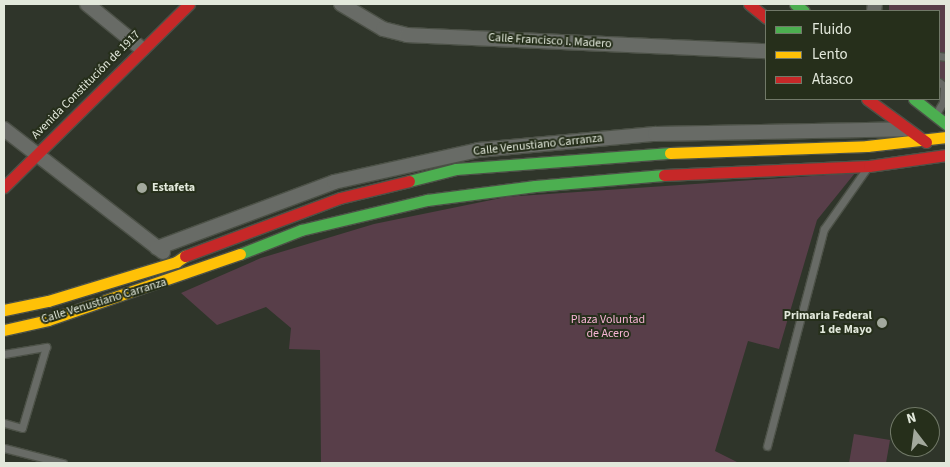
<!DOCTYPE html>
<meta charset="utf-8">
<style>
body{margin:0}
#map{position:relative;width:950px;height:467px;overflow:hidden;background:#2f352a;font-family:"Source Sans 3",sans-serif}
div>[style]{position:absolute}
.green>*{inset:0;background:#583e49}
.roads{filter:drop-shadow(1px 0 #4c5147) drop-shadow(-1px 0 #4c5147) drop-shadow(0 1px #4c5147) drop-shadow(0 -1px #4c5147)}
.lane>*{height:7px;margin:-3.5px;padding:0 3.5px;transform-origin:3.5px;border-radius:3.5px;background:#686b66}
.street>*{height:14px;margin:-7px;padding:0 7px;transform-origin:7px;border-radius:7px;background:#686b66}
.fast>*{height:11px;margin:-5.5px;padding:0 5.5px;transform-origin:5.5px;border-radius:5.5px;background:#4caf50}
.slow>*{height:11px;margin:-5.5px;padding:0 5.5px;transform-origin:5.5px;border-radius:5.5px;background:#ffc107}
.jam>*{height:11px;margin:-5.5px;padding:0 5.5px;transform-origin:5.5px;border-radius:5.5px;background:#c62828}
.dots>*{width:14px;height:14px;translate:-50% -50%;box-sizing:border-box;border:2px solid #262f1b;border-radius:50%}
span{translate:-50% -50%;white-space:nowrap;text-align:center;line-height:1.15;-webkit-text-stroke:4px #262f1b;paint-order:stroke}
.street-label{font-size:12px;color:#e2e8db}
.poi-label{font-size:12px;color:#e2e8db;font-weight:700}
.left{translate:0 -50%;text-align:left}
.right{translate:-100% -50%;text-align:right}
.park-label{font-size:12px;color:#f6b4d4}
.frame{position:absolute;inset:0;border:5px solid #e2e8db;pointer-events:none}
.legend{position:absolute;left:765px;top:10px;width:175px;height:90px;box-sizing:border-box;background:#262f1b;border:1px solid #717968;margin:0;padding:6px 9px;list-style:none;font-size:15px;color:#e2e8db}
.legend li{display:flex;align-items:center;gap:10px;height:25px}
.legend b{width:25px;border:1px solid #717968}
.north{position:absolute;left:890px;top:407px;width:50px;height:50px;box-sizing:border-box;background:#262f1b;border:1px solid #717968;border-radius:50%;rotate:345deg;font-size:14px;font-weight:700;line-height:20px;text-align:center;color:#e2e8db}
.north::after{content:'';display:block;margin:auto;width:18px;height:22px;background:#a3a99d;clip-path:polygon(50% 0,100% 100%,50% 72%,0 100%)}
</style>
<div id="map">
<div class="green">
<div style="clip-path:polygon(889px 4px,946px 4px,946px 105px,939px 99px,939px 11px,889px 11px)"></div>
<div style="clip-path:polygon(855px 173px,817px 220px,779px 349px,748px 341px,715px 451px,739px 463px,321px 463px,320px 350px,289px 349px,291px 328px,266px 307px,217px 325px,181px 293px,261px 258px,374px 224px,506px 197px)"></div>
<div style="clip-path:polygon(854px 434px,890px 440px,886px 463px,849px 463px)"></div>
</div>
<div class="roads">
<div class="lane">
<div style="left:939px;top:56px;width:7px;rotate:8deg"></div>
<div style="left:936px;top:114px;width:14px;rotate:-60deg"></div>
<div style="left:943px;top:102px;width:16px;rotate:-86deg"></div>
<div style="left:944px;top:86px;width:6px;rotate:-141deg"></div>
<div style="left:4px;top:354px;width:43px;rotate:-9.5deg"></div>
<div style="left:46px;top:347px;width:84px;rotate:106.5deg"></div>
<div style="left:22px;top:428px;width:19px;rotate:-164deg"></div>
<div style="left:767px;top:446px;width:224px;rotate:-75.3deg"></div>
<div style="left:824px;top:229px;width:75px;rotate:-54.8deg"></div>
<div style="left:4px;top:448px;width:61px;rotate:14.3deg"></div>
</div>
<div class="street">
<div style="left:87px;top:4px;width:71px;rotate:39.3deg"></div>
<div style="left:341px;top:4px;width:49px;rotate:30.8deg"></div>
<div style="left:383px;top:29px;width:25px;rotate:14deg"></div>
<div style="left:407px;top:35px;width:359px;rotate:2.6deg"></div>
<div style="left:874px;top:11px;width:7px;rotate:-82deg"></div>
<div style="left:4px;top:129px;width:201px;rotate:37.7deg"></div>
<div style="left:157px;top:248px;width:189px;rotate:-20.4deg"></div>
<div style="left:334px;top:182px;width:148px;rotate:-12.5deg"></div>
<div style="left:478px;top:150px;width:178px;rotate:-5.2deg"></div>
<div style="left:655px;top:134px;width:250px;rotate:-1.1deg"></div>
</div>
<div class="fast">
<div style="left:795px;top:4px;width:11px;rotate:38deg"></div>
<div style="left:914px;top:99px;width:41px;rotate:38deg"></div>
<div style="left:409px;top:181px;width:49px;rotate:-14.3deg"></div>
<div style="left:456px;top:169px;width:215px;rotate:-4.3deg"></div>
<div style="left:240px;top:254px;width:66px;rotate:-21.5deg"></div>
<div style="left:301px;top:230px;width:130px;rotate:-13.4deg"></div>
<div style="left:427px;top:200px;width:109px;rotate:-7.4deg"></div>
<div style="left:535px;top:186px;width:129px;rotate:-4.9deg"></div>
</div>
<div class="slow">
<div style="left:670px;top:153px;width:197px;rotate:-2deg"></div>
<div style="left:867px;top:146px;width:80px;rotate:-6.5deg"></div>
<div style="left:4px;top:310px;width:45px;rotate:-11.6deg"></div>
<div style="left:48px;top:301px;width:134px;rotate:-16.9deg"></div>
<div style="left:176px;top:262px;width:11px;rotate:-34deg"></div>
<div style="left:4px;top:330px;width:45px;rotate:-12.8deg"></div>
<div style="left:48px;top:320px;width:203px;rotate:-19deg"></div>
</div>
<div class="jam">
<div style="left:749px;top:4px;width:22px;rotate:39deg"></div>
<div style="left:867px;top:99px;width:73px;rotate:36.1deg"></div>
<div style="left:664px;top:175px;width:205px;rotate:-2.5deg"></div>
<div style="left:869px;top:166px;width:78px;rotate:-8.1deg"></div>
<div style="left:4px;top:187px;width:260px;rotate:-44.7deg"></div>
<div style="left:185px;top:256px;width:165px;rotate:-20.5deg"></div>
<div style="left:340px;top:198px;width:71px;rotate:-13.8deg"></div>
</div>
</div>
<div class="dots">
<div style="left:142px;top:188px;background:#a3a99d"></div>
<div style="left:882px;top:323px;background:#a3a99d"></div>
</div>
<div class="street-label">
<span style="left:550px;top:41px;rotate:3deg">Calle Francisco I. Madero</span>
<span style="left:86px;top:85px;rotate:-45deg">Avenida Constitución de 1917</span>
<span style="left:538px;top:145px;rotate:-6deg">Calle Venustiano Carranza</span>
<span style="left:104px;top:301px;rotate:-17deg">Calle Venustiano Carranza</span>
</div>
<div class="poi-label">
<span class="left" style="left:152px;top:188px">Estafeta</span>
<span class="right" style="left:872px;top:323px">Primaria Federal<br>1 de Mayo</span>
</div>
<div class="park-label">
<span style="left:608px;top:327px">Plaza Voluntad<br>de Acero</span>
</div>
<div class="frame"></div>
<ul class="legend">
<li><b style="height:6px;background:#4caf50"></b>Fluido</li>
<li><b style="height:6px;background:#ffc107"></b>Lento</li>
<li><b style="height:6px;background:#c62828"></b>Atasco</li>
</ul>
<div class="north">N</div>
</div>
